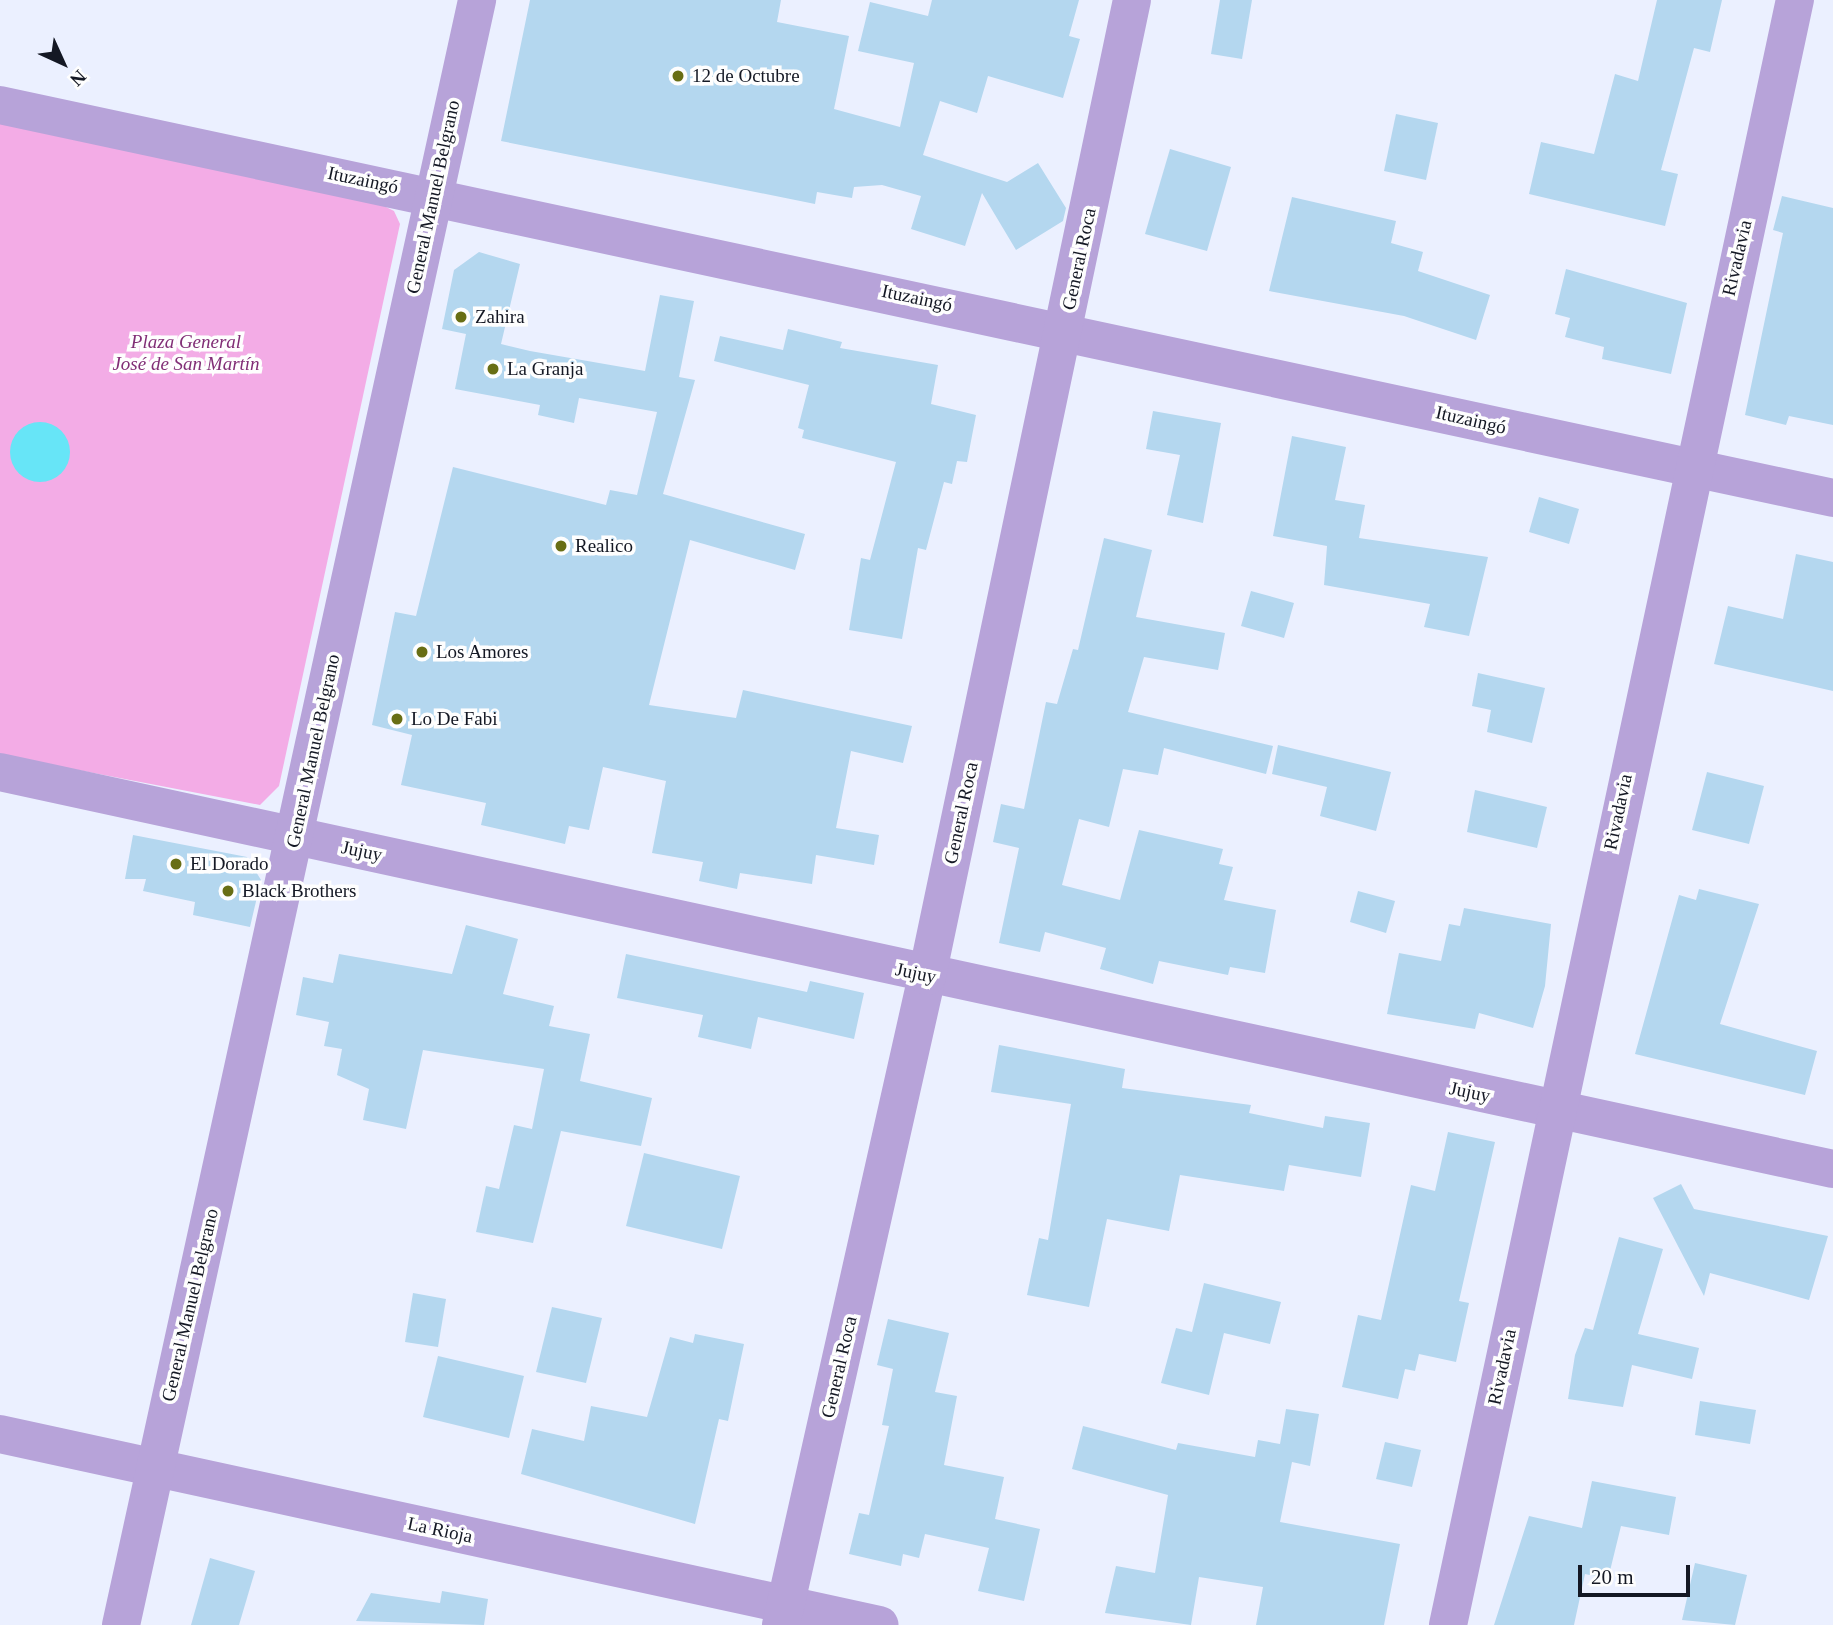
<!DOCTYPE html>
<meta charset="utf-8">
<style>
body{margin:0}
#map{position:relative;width:1833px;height:1625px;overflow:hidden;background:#ebf0ff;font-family:Georgia,serif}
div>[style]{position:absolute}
.green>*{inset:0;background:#f3ace6}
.water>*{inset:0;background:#67e5f7}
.round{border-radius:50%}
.building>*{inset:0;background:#b4d7ef}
.street>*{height:38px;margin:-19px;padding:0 19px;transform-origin:19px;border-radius:19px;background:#b7a3d9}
.dots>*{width:19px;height:19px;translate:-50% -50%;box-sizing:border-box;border:4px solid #fefefe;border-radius:50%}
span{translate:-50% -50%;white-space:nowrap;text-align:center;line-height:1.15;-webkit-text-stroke:7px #fefefe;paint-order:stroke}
.poi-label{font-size:19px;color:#141824}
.left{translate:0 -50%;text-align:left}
.street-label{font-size:19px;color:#141824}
.park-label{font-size:19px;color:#812e76;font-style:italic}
.north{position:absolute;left:28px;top:28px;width:70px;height:70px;-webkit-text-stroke:5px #fefefe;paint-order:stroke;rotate:135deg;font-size:19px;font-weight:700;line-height:28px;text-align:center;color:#141824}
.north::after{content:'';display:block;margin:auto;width:24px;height:32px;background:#141824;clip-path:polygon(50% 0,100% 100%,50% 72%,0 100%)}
.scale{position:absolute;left:1578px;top:1565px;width:112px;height:32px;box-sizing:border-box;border:4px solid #141824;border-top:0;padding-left:9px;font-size:21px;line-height:24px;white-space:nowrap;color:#141824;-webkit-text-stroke:5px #fefefe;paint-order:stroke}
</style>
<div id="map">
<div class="green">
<div style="clip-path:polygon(0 121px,376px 202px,394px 211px,400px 224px,279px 786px,260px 805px,0 755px)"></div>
</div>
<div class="water">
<div class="round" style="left:10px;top:422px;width:60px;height:60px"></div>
</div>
<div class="building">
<div style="clip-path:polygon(530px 0,781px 0,777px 22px,849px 36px,834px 109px,900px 127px,914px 63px,858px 51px,870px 2px,928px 16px,932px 0,1079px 0,1069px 36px,1080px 39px,1063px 98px,988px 76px,977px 113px,940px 101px,923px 155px,1007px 182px,1038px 163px,1066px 208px,1063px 221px,1016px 250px,982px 193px,965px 246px,911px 229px,921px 196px,882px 185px,854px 187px,852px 198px,817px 192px,815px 204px,501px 141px)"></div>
<div style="clip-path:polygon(1220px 0,1252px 0,1242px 59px,1211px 54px)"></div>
<div style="clip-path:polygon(1657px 0,1722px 0,1710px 52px,1694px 48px,1661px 170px,1678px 174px,1665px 226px,1529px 194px,1541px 142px,1594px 154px,1615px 74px,1638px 81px)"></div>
<div style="clip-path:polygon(1396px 114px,1438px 123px,1426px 180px,1384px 171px)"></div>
<div style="clip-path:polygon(1170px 149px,1231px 167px,1207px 251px,1145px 234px)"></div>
<div style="clip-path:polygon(1782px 196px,1833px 208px,1833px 425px,1789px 416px,1786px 425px,1745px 415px,1783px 233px,1773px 230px)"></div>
<div style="clip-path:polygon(1292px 197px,1396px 221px,1391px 243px,1423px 252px,1418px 271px,1490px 295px,1476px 340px,1404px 316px,1269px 291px)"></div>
<div style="clip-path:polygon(479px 252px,520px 264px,501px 344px,530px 351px,645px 371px,660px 295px,694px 301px,679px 377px,695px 380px,663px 494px,805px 534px,795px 570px,690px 540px,649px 705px,736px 718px,743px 690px,912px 726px,903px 763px,851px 751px,836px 828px,879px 835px,874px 865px,816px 855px,812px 884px,740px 873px,737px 889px,699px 881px,703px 862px,652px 853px,666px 781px,603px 767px,589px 830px,569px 826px,565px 844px,481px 825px,486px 803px,401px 785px,412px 735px,372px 725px,395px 612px,416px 616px,453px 467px,606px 505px,610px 490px,637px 495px,657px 412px,579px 398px,574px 423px,538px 415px,540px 405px,455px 389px,466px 334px,442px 329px,454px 270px)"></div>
<div style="clip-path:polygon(1566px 269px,1687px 303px,1671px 374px,1602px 359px,1604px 347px,1565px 337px,1570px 318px,1555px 314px)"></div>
<div style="clip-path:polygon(788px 329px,842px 342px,840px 348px,938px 365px,931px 404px,976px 415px,967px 462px,957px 461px,952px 484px,944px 482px,926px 550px,918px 548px,902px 639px,849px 630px,861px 558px,870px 560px,896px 462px,802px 438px,804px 430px,798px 428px,809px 385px,714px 361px,720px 336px,783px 350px)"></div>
<div style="clip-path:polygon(1153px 411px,1221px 423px,1203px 523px,1167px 515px,1180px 455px,1146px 449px)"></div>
<div style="clip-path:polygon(1292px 436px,1346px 447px,1335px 500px,1365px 505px,1359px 538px,1488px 557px,1469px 636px,1424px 627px,1430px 604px,1324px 585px,1327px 546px,1273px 536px)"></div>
<div style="clip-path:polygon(1539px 497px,1579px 509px,1569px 544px,1529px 532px)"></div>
<div style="clip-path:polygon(1104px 538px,1152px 550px,1136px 617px,1225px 633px,1218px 670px,1144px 657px,1128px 712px,1273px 746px,1266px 774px,1164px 748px,1158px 775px,1123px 769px,1109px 827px,1079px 819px,1062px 885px,1120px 900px,1139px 830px,1223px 849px,1219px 864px,1233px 867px,1224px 900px,1276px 910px,1265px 973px,1230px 967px,1228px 975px,1159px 961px,1153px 984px,1100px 969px,1106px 948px,1045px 932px,1040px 952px,999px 943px,1019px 848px,993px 842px,1001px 804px,1024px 809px,1046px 702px,1057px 704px,1073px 649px,1078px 650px)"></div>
<div style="clip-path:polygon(1796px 554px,1833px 562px,1833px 691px,1714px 664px,1728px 606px,1783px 619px)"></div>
<div style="clip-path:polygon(1251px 591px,1294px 603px,1284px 638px,1241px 626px)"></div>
<div style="clip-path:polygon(1478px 673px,1545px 688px,1532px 743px,1487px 732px,1491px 710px,1472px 706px)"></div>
<div style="clip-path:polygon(1278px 745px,1391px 772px,1376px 831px,1320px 816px,1327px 787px,1272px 774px)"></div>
<div style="clip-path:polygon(1707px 772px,1764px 786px,1749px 844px,1692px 830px)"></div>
<div style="clip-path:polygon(1475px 790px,1547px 807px,1537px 848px,1467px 832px)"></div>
<div style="clip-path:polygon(133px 835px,247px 857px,261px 880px,250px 927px,193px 915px,195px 902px,143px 891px,146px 879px,125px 879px)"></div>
<div style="clip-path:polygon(1699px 889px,1759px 904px,1720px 1024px,1817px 1051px,1805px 1095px,1635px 1054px,1679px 895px,1696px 900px)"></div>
<div style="clip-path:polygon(1358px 891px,1395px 901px,1386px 933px,1350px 922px)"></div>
<div style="clip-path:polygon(1464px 908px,1551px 924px,1545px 986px,1533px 1028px,1479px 1013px,1475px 1029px,1387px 1014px,1399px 953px,1441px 961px,1449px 924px,1460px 926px)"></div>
<div style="clip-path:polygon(466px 925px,518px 939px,503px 994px,554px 1006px,549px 1026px,590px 1034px,580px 1081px,652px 1098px,641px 1146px,561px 1131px,533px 1243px,476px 1232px,486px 1186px,499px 1189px,514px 1125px,532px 1129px,544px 1069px,423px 1050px,406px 1129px,363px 1120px,369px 1089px,337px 1075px,342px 1049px,324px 1046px,329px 1022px,296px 1015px,303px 977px,333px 983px,339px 954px,452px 974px)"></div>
<div style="clip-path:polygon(626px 954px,807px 992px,810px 981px,864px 993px,854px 1039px,758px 1017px,751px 1049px,698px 1037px,703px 1015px,617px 998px)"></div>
<div style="clip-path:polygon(999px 1045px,1125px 1069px,1122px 1088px,1251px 1105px,1249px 1113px,1323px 1128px,1325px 1116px,1370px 1123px,1361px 1177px,1289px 1165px,1284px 1191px,1180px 1175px,1169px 1231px,1107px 1219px,1089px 1307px,1027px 1295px,1039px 1238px,1048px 1240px,1071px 1104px,991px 1092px)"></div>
<div style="clip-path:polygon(1448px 1132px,1495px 1142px,1459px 1301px,1469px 1303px,1456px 1362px,1419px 1354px,1415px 1371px,1405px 1369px,1398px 1399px,1342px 1387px,1358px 1315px,1381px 1320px,1411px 1185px,1435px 1191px)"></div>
<div style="clip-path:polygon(644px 1153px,740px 1176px,722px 1249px,626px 1226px)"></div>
<div style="clip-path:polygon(1681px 1184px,1694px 1209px,1828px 1236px,1809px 1300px,1710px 1273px,1704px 1296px,1653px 1198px)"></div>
<div style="clip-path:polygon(1619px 1237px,1663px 1249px,1638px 1334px,1699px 1348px,1692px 1379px,1632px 1365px,1623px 1407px,1568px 1399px,1575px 1355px,1585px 1328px,1593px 1330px)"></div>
<div style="clip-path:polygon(1204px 1283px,1281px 1302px,1270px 1344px,1224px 1333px,1209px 1395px,1161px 1383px,1176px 1328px,1192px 1332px)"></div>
<div style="clip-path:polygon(413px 1293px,446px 1299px,438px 1347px,405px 1342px)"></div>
<div style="clip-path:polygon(552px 1307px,602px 1318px,586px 1383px,536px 1372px)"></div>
<div style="clip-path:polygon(888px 1319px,949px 1333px,935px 1392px,957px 1396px,944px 1465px,1004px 1477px,995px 1519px,1040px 1529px,1024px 1601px,978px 1591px,989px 1548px,925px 1534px,919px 1558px,903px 1554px,901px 1566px,849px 1554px,859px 1513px,869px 1515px,889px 1426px,882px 1425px,893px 1369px,877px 1365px)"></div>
<div style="clip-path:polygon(695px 1334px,744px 1344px,728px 1421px,719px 1419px,695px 1524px,521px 1474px,532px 1429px,584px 1441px,591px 1406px,647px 1417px,670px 1337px,693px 1343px)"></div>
<div style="clip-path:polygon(438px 1356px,524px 1376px,509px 1438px,423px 1417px)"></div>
<div style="clip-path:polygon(1700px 1401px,1756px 1410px,1750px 1444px,1695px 1435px)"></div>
<div style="clip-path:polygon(1286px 1409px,1319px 1414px,1310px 1466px,1292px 1462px,1280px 1522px,1400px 1544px,1384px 1625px,1256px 1625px,1263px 1587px,1199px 1577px,1191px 1625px,1105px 1613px,1116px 1566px,1155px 1573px,1168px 1495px,1072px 1469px,1083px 1426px,1176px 1450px,1178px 1443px,1255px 1457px,1258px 1440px,1280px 1444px)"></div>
<div style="clip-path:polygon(1385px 1442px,1421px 1450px,1412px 1487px,1376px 1479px)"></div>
<div style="clip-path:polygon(1592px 1481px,1676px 1497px,1669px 1535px,1621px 1526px,1608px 1579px,1585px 1574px,1574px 1625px,1494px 1625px,1529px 1516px,1582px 1528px)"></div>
<div style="clip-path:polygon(210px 1558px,255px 1571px,239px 1625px,191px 1625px)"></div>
<div style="clip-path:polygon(1695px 1563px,1747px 1575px,1735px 1625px,1682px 1620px)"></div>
<div style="clip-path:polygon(442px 1591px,488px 1599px,484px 1625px,356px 1621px,371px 1593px,440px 1603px)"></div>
</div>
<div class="street">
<div style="left:0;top:105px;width:1875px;rotate:12.1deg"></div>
<div style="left:0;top:772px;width:1875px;rotate:12.22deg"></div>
<div style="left:0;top:1434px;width:900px;rotate:12.25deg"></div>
<div style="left:121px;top:1625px;width:1664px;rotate:-77.64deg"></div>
<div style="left:781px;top:1625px;width:665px;rotate:-77.32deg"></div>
<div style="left:927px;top:976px;width:997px;rotate:-78.14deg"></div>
<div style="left:1448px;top:1625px;width:1662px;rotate:-77.95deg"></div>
</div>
<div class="dots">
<div style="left:678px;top:76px;background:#686e14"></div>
<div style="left:461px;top:317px;background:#686e14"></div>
<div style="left:493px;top:369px;background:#686e14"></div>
<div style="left:561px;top:546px;background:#686e14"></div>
<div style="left:422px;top:652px;background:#686e14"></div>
<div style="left:397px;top:719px;background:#686e14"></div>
<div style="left:176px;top:864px;background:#686e14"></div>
<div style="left:228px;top:891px;background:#686e14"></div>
</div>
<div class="poi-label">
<span class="left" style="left:692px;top:76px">12 de Octubre</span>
<span class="left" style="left:475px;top:317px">Zahira</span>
<span class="left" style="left:507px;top:369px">La Granja</span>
<span class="left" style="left:575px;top:546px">Realico</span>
<span class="left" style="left:436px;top:652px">Los Amores</span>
<span class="left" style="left:411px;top:719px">Lo De Fabi</span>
<span class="left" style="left:190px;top:864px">El Dorado</span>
<span class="left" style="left:242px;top:891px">Black Brothers</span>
</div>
<div class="street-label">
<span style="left:363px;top:180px;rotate:12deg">Ituzaingó</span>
<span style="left:433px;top:197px;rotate:-78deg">General Manuel Belgrano</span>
<span style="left:1737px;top:258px;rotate:-77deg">Rivadavia</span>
<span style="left:1079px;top:259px;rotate:-78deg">General Roca</span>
<span style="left:917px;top:298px;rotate:12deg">Ituzaingó</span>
<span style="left:1471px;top:420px;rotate:13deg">Ituzaingó</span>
<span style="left:313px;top:751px;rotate:-78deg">General Manuel Belgrano</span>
<span style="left:1618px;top:812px;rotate:-78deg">Rivadavia</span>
<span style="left:961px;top:813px;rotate:-78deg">General Roca</span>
<span style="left:362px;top:851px;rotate:12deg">Jujuy</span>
<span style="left:916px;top:973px;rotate:12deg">Jujuy</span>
<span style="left:1470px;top:1092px;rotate:12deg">Jujuy</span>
<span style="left:190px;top:1305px;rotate:-77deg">General Manuel Belgrano</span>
<span style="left:839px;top:1367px;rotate:-77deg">General Roca</span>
<span style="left:1502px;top:1367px;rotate:-78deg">Rivadavia</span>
<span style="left:440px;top:1530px;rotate:12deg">La Rioja</span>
</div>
<div class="park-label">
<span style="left:186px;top:353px">Plaza General<br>José de San Martín</span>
</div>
<div class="north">N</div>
<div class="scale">20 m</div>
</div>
